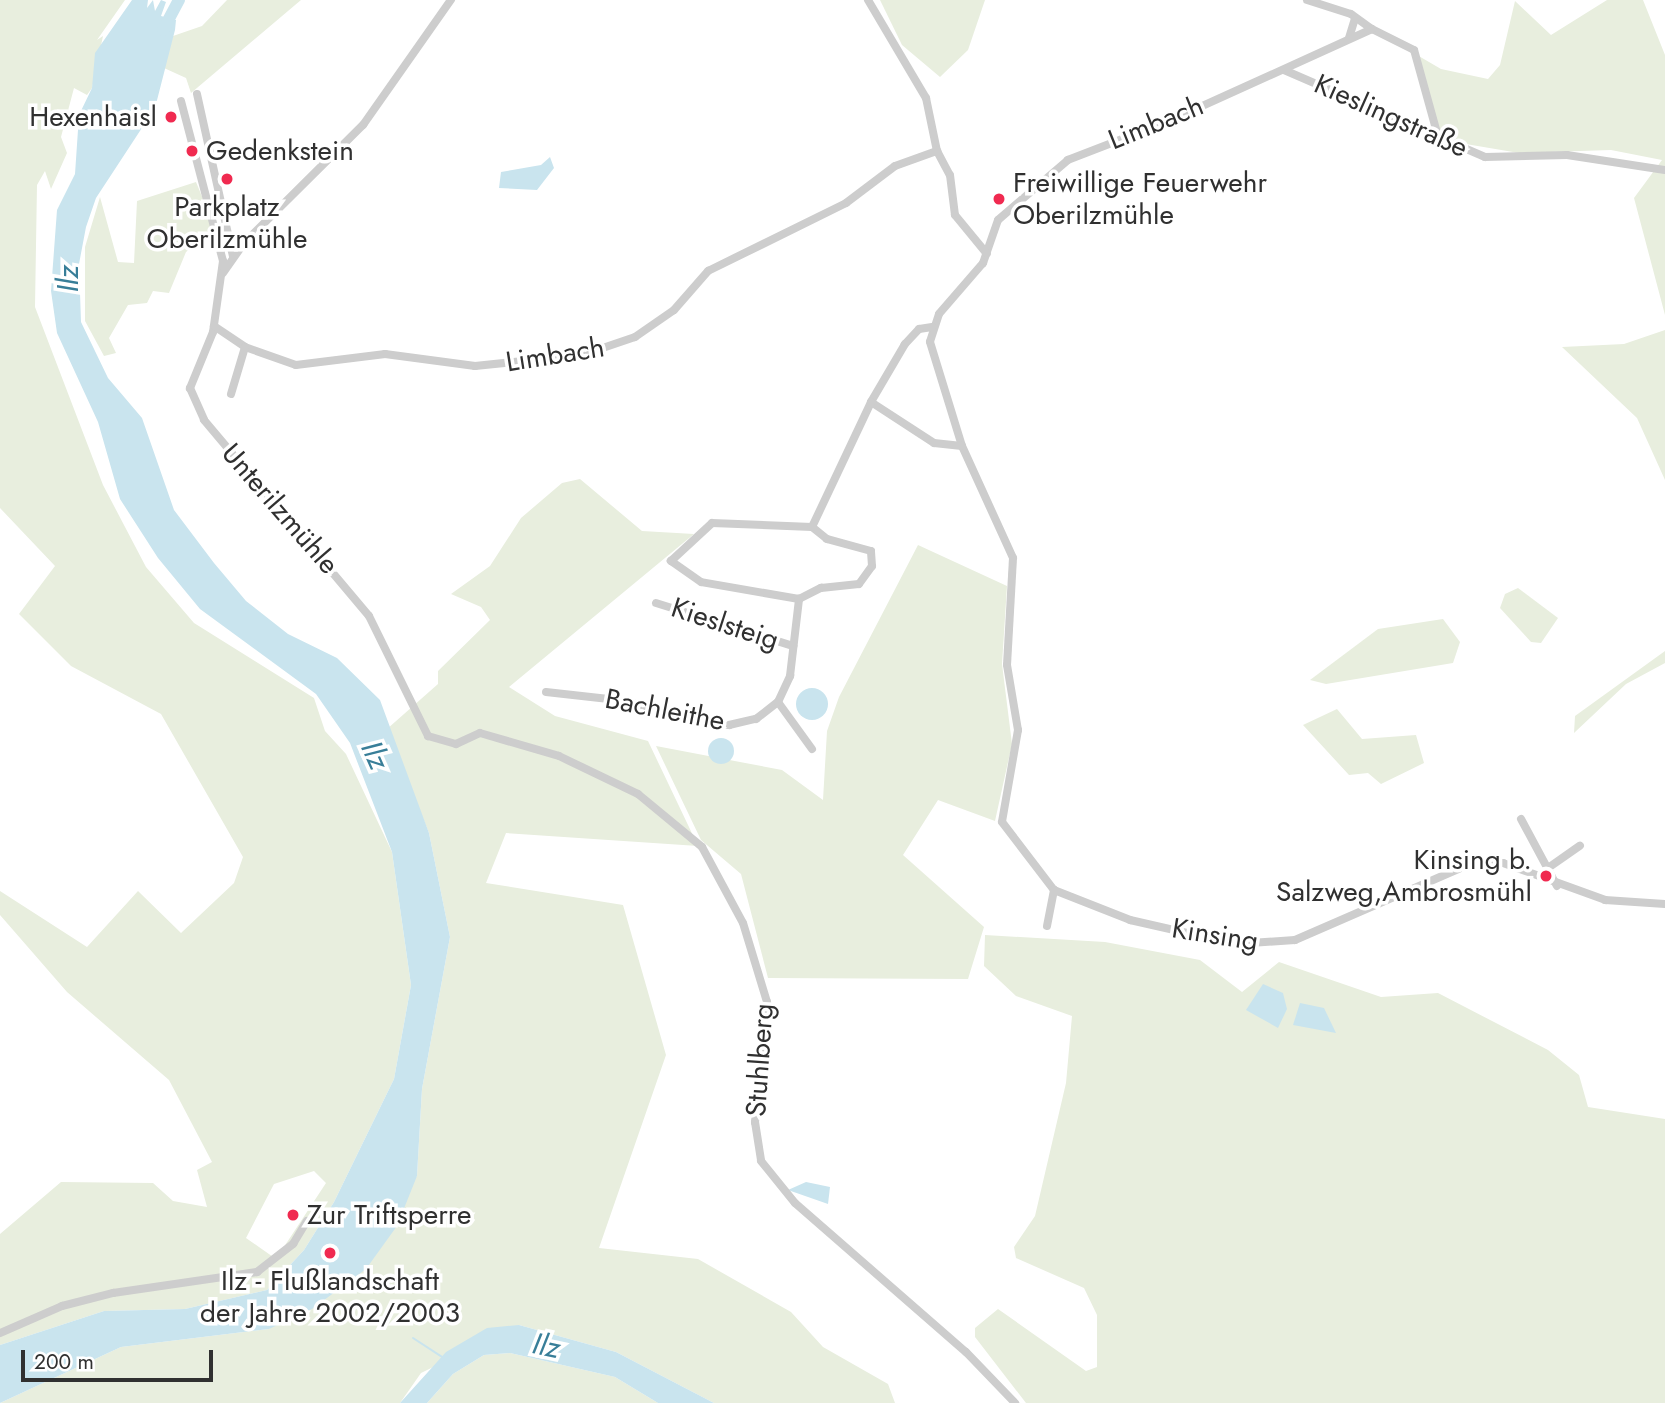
<!DOCTYPE html>
<meta charset="utf-8">
<style>
body{margin:0}
#map{position:relative;width:1665px;height:1403px;overflow:hidden;background:#fff;font-family:Jost,sans-serif}
div>[style]{position:absolute}
.green>*{inset:0;background:#e8eede}
.water>*{inset:0;background:#c9e4ee}
.round{border-radius:50%}
.stream>*{height:2px;margin:-1px;padding:0 1px;transform-origin:1px;border-radius:1px;background:#c9e4ee}
.river>*{height:12px;margin:-6px;padding:0 6px;transform-origin:6px;border-radius:6px;background:#c9e4ee}
.minor>*{height:8px;margin:-4px;padding:0 4px;transform-origin:4px;border-radius:4px;background:#cdcdcd}
.dots>*{width:19px;height:19px;translate:-50% -50%;box-sizing:border-box;border:4px solid #fff;border-radius:50%}
span{translate:-50% -50%;white-space:nowrap;text-align:center;line-height:1.15;-webkit-text-stroke:7px #fff;paint-order:stroke}
.street-label{font-size:28px;color:#303030}
.poi-label{font-size:28px;color:#303030}
.right{translate:-100% -50%;text-align:right}
.left{translate:0 -50%;text-align:left}
.water-label{font-size:30px;color:#387e98;font-style:italic}
.scale{position:absolute;left:21px;top:1350px;width:192px;height:32px;box-sizing:border-box;border:4px solid #303030;border-top:0;padding-left:9px;font-size:21px;line-height:24px;white-space:nowrap;color:#303030;-webkit-text-stroke:5px #fff;paint-order:stroke}
</style>
<div id="map">
<div class="green">
<div style="clip-path:polygon(evenodd,0 0,125px 0,97px 40px,103px 36px,92px 88px,87px 95px,74px 88px,61px 137px,67px 153px,51px 189px,45px 171px,37px 185px,35px 307px,103px 485px,146px 567px,194px 623px,314px 698px,325px 731px,346px 754px,392px 852px,411px 985px,394px 1079px,334px 1202px,304px 1250px,267px 1290px,185px 1309px,104px 1311px,0 1345px,0 1234px,61px 1182px,153px 1183px,173px 1201px,207px 1207px,197px 1170px,212px 1162px,169px 1080px,67px 992px,0 915px,0 891px,87px 947px,138px 891px,181px 933px,234px 883px,243px 857px,161px 714px,71px 666px,19px 614px,55px 566px,0 508px,0 0,314px 1171px,326px 1183px,276px 1259px,246px 1238px,274px 1184px,314px 1171px)"></div>
<div style="clip-path:polygon(227px 0,301px 0,191px 93px,186px 78px,164px 68px,173px 36px,202px 26px)"></div>
<div style="clip-path:polygon(880px 0,985px 0,968px 50px,940px 77px,902px 45px)"></div>
<div style="clip-path:polygon(1607px 0,1643px 0,1665px 55px,1665px 315px,1634px 198px,1662px 160px,1611px 150px,1519px 153px,1454px 142px,1437px 131px,1417px 55px,1441px 69px,1488px 79px,1500px 65px,1515px 1px,1551px 35px)"></div>
<div style="clip-path:polygon(196px 182px,215px 228px,186px 252px,169px 293px,153px 291px,147px 303px,128px 305px,109px 338px,116px 353px,104px 356px,85px 321px,85px 247px,100px 197px,118px 262px,134px 263px,137px 201px)"></div>
<div style="clip-path:polygon(1665px 330px,1665px 480px,1637px 418px,1562px 347px,1624px 344px)"></div>
<div style="clip-path:polygon(580px 479px,642px 531px,694px 534px,509px 687px,555px 716px,648px 741px,698px 846px,506px 833px,486px 883px,623px 905px,666px 1055px,599px 1248px,698px 1259px,791px 1312px,823px 1347px,888px 1384px,895px 1403px,714px 1403px,616px 1352px,519px 1325px,421px 1373px,400px 1403px,0 1403px,121px 1347px,269px 1329px,417px 1176px,422px 1089px,450px 937px,429px 833px,387px 729px,438px 684px,438px 671px,490px 620px,481px 607px,451px 594px,490px 566px,521px 518px,562px 483px)"></div>
<div style="clip-path:polygon(918px 545px,1007px 586px,1002px 664px,1012px 744px,995px 821px,938px 800px,903px 855px,984px 927px,968px 979px,768px 978px,741px 874px,701px 840px,656px 746px,782px 770px,823px 800px,827px 731px,839px 697px)"></div>
<div style="clip-path:polygon(1518px 588px,1558px 618px,1541px 643px,1531px 642px,1500px 608px,1505px 594px)"></div>
<div style="clip-path:polygon(1443px 619px,1460px 642px,1453px 663px,1326px 684px,1310px 680px,1378px 629px)"></div>
<div style="clip-path:polygon(1665px 651px,1665px 663px,1626px 684px,1574px 733px,1575px 716px)"></div>
<div style="clip-path:polygon(1337px 709px,1362px 739px,1416px 735px,1424px 763px,1381px 784px,1368px 773px,1349px 775px,1303px 725px)"></div>
<div style="clip-path:polygon(985px 935px,1105px 942px,1200px 960px,1242px 992px,1279px 962px,1381px 997px,1438px 993px,1548px 1050px,1579px 1075px,1588px 1107px,1665px 1119px,1665px 1403px,1026px 1403px,975px 1337px,975px 1328px,998px 1309px,1086px 1371px,1097px 1367px,1097px 1315px,1084px 1288px,1016px 1258px,1014px 1247px,1035px 1216px,1066px 1083px,1072px 1016px,1016px 996px,984px 966px)"></div>
<div style="clip-path:polygon(510px 1353px,615px 1377px,658px 1403px,427px 1403px,453px 1374px,484px 1355px)"></div>
</div>
<div class="water">
<div style="clip-path:polygon(132px 0,148px 0,147px 8px,153px 0,155px 11px,161px 0,166px 2px,161px 16px,176px 20px,175px 30px,155px 108px,96px 198px,86px 227px,79px 264px,81px 322px,108px 378px,142px 418px,174px 510px,214px 563px,246px 601px,288px 634px,337px 658px,380px 700px,429px 833px,450px 937px,422px 1089px,417px 1176px,397px 1226px,366px 1269px,312px 1309px,269px 1329px,121px 1347px,0 1403px,0 1345px,104px 1311px,185px 1309px,267px 1290px,304px 1250px,334px 1202px,394px 1079px,411px 985px,392px 852px,350px 743px,316px 694px,200px 609px,158px 558px,120px 499px,98px 422px,57px 333px,51px 291px,57px 210px,75px 174px,79px 115px,92px 88px,95px 53px)"></div>
<div style="clip-path:polygon(550px 157px,554px 168px,537px 190px,499px 188px,501px 172px,541px 165px)"></div>
<div class="round" style="left:796px;top:688px;width:32px;height:32px"></div>
<div class="round" style="left:708px;top:738px;width:26px;height:26px"></div>
<div style="clip-path:polygon(1263px 984px,1283px 993px,1287px 1009px,1278px 1028px,1246px 1010px)"></div>
<div style="clip-path:polygon(1300px 1003px,1324px 1008px,1336px 1033px,1293px 1025px)"></div>
<div style="clip-path:polygon(806px 1182px,830px 1187px,828px 1204px,788px 1190px)"></div>
<div style="clip-path:polygon(519px 1325px,616px 1352px,714px 1403px,658px 1403px,615px 1377px,510px 1353px,484px 1355px,453px 1374px,427px 1403px,400px 1403px,446px 1352px,487px 1328px)"></div>
</div>
<div class="stream">
<div style="left:413px;top:1338px;width:35px;rotate:33deg"></div>
</div>
<div class="river">
<div style="left:163px;top:30px;width:34px;rotate:-62deg"></div>
</div>
<div class="minor">
<div style="left:868px;top:0;width:114px;rotate:59.4deg"></div>
<div style="left:926px;top:98px;width:54px;rotate:78.3deg"></div>
<div style="left:1307px;top:0;width:46px;rotate:17.7deg"></div>
<div style="left:1351px;top:14px;width:26px;rotate:36deg"></div>
<div style="left:1349px;top:38px;width:21px;rotate:-73deg"></div>
<div style="left:1284px;top:70px;width:219px;rotate:23.4deg"></div>
<div style="left:1485px;top:157px;width:82px;rotate:-1.4deg"></div>
<div style="left:1567px;top:155px;width:99px;rotate:8.7deg"></div>
<div style="left:197px;top:94px;width:166px;rotate:77.5deg"></div>
<div style="left:181px;top:101px;width:165px;rotate:75.3deg"></div>
<div style="left:223px;top:261px;width:72px;rotate:98deg"></div>
<div style="left:213px;top:332px;width:61px;rotate:112.3deg"></div>
<div style="left:190px;top:388px;width:35px;rotate:66deg"></div>
<div style="left:204px;top:420px;width:256px;rotate:49.9deg"></div>
<div style="left:369px;top:616px;width:134px;rotate:63.8deg"></div>
<div style="left:428px;top:736px;width:29px;rotate:16deg"></div>
<div style="left:456px;top:744px;width:26px;rotate:-25deg"></div>
<div style="left:480px;top:733px;width:82px;rotate:16.2deg"></div>
<div style="left:559px;top:756px;width:88px;rotate:25.7deg"></div>
<div style="left:638px;top:794px;width:83px;rotate:39.6deg"></div>
<div style="left:702px;top:847px;width:86px;rotate:61.7deg"></div>
<div style="left:743px;top:923px;width:83px;rotate:73.1deg"></div>
<div style="left:767px;top:1002px;width:121px;rotate:95.7deg"></div>
<div style="left:755px;top:1122px;width:39px;rotate:81deg"></div>
<div style="left:761px;top:1161px;width:54px;rotate:51deg"></div>
<div style="left:795px;top:1203px;width:227px;rotate:41.1deg"></div>
<div style="left:966px;top:1352px;width:71px;rotate:46.1deg"></div>
<div style="left:1439px;top:140px;width:93px;rotate:-105.5deg"></div>
<div style="left:1414px;top:50px;width:47px;rotate:-153.4deg"></div>
<div style="left:1372px;top:29px;width:217px;rotate:155.6deg"></div>
<div style="left:1174px;top:119px;width:114px;rotate:158.9deg"></div>
<div style="left:1068px;top:160px;width:92px;rotate:139.4deg"></div>
<div style="left:998px;top:220px;width:46px;rotate:109.2deg"></div>
<div style="left:983px;top:263px;width:67px;rotate:130.8deg"></div>
<div style="left:939px;top:314px;width:29px;rotate:108deg"></div>
<div style="left:930px;top:342px;width:109px;rotate:72.9deg"></div>
<div style="left:962px;top:446px;width:123px;rotate:65.5deg"></div>
<div style="left:1013px;top:558px;width:107px;rotate:93.2deg"></div>
<div style="left:1007px;top:665px;width:66px;rotate:80.4deg"></div>
<div style="left:1018px;top:730px;width:93px;rotate:99.9deg"></div>
<div style="left:1002px;top:822px;width:86px;rotate:52.6deg"></div>
<div style="left:1054px;top:890px;width:82px;rotate:21.5deg"></div>
<div style="left:1130px;top:920px;width:109px;rotate:12.8deg"></div>
<div style="left:1236px;top:944px;width:59px;rotate:-3.9deg"></div>
<div style="left:1295px;top:940px;width:195px;rotate:-23.5deg"></div>
<div style="left:1474px;top:862px;width:29px;rotate:2deg"></div>
<div style="left:1503px;top:863px;width:109px;rotate:19.9deg"></div>
<div style="left:1605px;top:900px;width:60px;rotate:3.8deg"></div>
<div style="left:223px;top:273px;width:37px;rotate:-55deg"></div>
<div style="left:244px;top:243px;width:168px;rotate:-44.8deg"></div>
<div style="left:363px;top:125px;width:153px;rotate:-54.9deg"></div>
<div style="left:214px;top:326px;width:37px;rotate:34deg"></div>
<div style="left:245px;top:347px;width:54px;rotate:19.4deg"></div>
<div style="left:296px;top:365px;width:90px;rotate:-7deg"></div>
<div style="left:385px;top:354px;width:91px;rotate:7.6deg"></div>
<div style="left:475px;top:366px;width:108px;rotate:-5.9deg"></div>
<div style="left:582px;top:355px;width:56px;rotate:-18.8deg"></div>
<div style="left:635px;top:337px;width:47px;rotate:-34.7deg"></div>
<div style="left:674px;top:310px;width:52px;rotate:-48.9deg"></div>
<div style="left:708px;top:271px;width:154px;rotate:-26.2deg"></div>
<div style="left:846px;top:203px;width:61px;rotate:-37.1deg"></div>
<div style="left:895px;top:166px;width:45px;rotate:-19.7deg"></div>
<div style="left:937px;top:151px;width:27px;rotate:62deg"></div>
<div style="left:950px;top:175px;width:40px;rotate:82.9deg"></div>
<div style="left:955px;top:215px;width:50px;rotate:50.6deg"></div>
<div style="left:932px;top:327px;width:13px;rotate:171deg"></div>
<div style="left:919px;top:329px;width:21px;rotate:133deg"></div>
<div style="left:905px;top:344px;width:67px;rotate:120.4deg"></div>
<div style="left:871px;top:402px;width:75px;rotate:33.1deg"></div>
<div style="left:934px;top:443px;width:28px;rotate:6deg"></div>
<div style="left:231px;top:394px;width:49px;rotate:-73.4deg"></div>
<div style="left:799px;top:599px;width:99px;rotate:-170.2deg"></div>
<div style="left:701px;top:582px;width:37px;rotate:-145deg"></div>
<div style="left:671px;top:561px;width:56px;rotate:-42.8deg"></div>
<div style="left:712px;top:523px;width:100px;rotate:2.3deg"></div>
<div style="left:656px;top:603px;width:144px;rotate:17.4deg"></div>
<div style="left:546px;top:692px;width:72px;rotate:6.3deg"></div>
<div style="left:618px;top:700px;width:114px;rotate:12.7deg"></div>
<div style="left:729px;top:725px;width:28px;rotate:-13deg"></div>
<div style="left:756px;top:719px;width:28px;rotate:-38deg"></div>
<div style="left:812px;top:749px;width:58px;rotate:-125.9deg"></div>
<div style="left:778px;top:702px;width:29px;rotate:-65deg"></div>
<div style="left:790px;top:676px;width:78px;rotate:-83.3deg"></div>
<div style="left:799px;top:599px;width:25px;rotate:-27deg"></div>
<div style="left:821px;top:588px;width:38px;rotate:-6deg"></div>
<div style="left:859px;top:584px;width:22px;rotate:-54deg"></div>
<div style="left:872px;top:566px;width:15px;rotate:-94deg"></div>
<div style="left:871px;top:551px;width:46px;rotate:-164.7deg"></div>
<div style="left:827px;top:539px;width:19px;rotate:-141deg"></div>
<div style="left:812px;top:527px;width:138px;rotate:-64.7deg"></div>
<div style="left:1521px;top:819px;width:76px;rotate:61.8deg"></div>
<div style="left:1548px;top:868px;width:39px;rotate:-35deg"></div>
<div style="left:1047px;top:926px;width:37px;rotate:-79deg"></div>
<div style="left:0;top:1333px;width:68px;rotate:-23.5deg"></div>
<div style="left:62px;top:1306px;width:53px;rotate:-14.3deg"></div>
<div style="left:113px;top:1293px;width:146px;rotate:-8.3deg"></div>
<div style="left:257px;top:1272px;width:46px;rotate:-37.9deg"></div>
<div style="left:293px;top:1244px;width:27px;rotate:-59deg"></div>
</div>
<div class="dots">
<div style="left:171px;top:117px;background:#f02a50"></div>
<div style="left:192px;top:151px;background:#f02a50"></div>
<div style="left:227px;top:179px;background:#f02a50"></div>
<div style="left:999px;top:199px;background:#f02a50"></div>
<div style="left:1546px;top:876px;background:#f02a50"></div>
<div style="left:293px;top:1215px;background:#f02a50"></div>
<div style="left:330px;top:1253px;background:#f02a50"></div>
</div>
<div class="street-label">
<span style="left:1391px;top:116px;rotate:24deg">Kieslingstraße</span>
<span style="left:1156px;top:123px;rotate:-22deg">Limbach</span>
<span style="left:555px;top:355px;rotate:-9deg">Limbach</span>
<span style="left:280px;top:509px;rotate:49deg">Unterilzmühle</span>
<span style="left:725px;top:624px;rotate:18deg">Kieslsteig</span>
<span style="left:665px;top:710px;rotate:11deg">Bachleithe</span>
<span style="left:1215px;top:935px;rotate:9deg">Kinsing</span>
<span style="left:760px;top:1060px;rotate:-86deg">Stuhlberg</span>
</div>
<div class="poi-label">
<span class="right" style="left:157px;top:117px">Hexenhaisl</span>
<span class="left" style="left:206px;top:151px">Gedenkstein</span>
<span class="left" style="left:1013px;top:199px">Freiwillige Feuerwehr<br>Oberilzmühle</span>
<span style="left:227px;top:223px">Parkplatz<br>Oberilzmühle</span>
<span class="right" style="left:1532px;top:876px">Kinsing b.<br>Salzweg,Ambrosmühl</span>
<span class="left" style="left:307px;top:1215px">Zur Triftsperre</span>
<span style="left:330px;top:1297px">Ilz - Flußlandschaft<br>der Jahre 2002/2003</span>
</div>
<div class="water-label">
<span style="left:68px;top:279px;rotate:-90deg">Ilz</span>
<span style="left:375px;top:755px;rotate:66deg">Ilz</span>
<span style="left:546px;top:1346px;rotate:12deg">Ilz</span>
</div>
<div class="scale">200 m</div>
</div>
